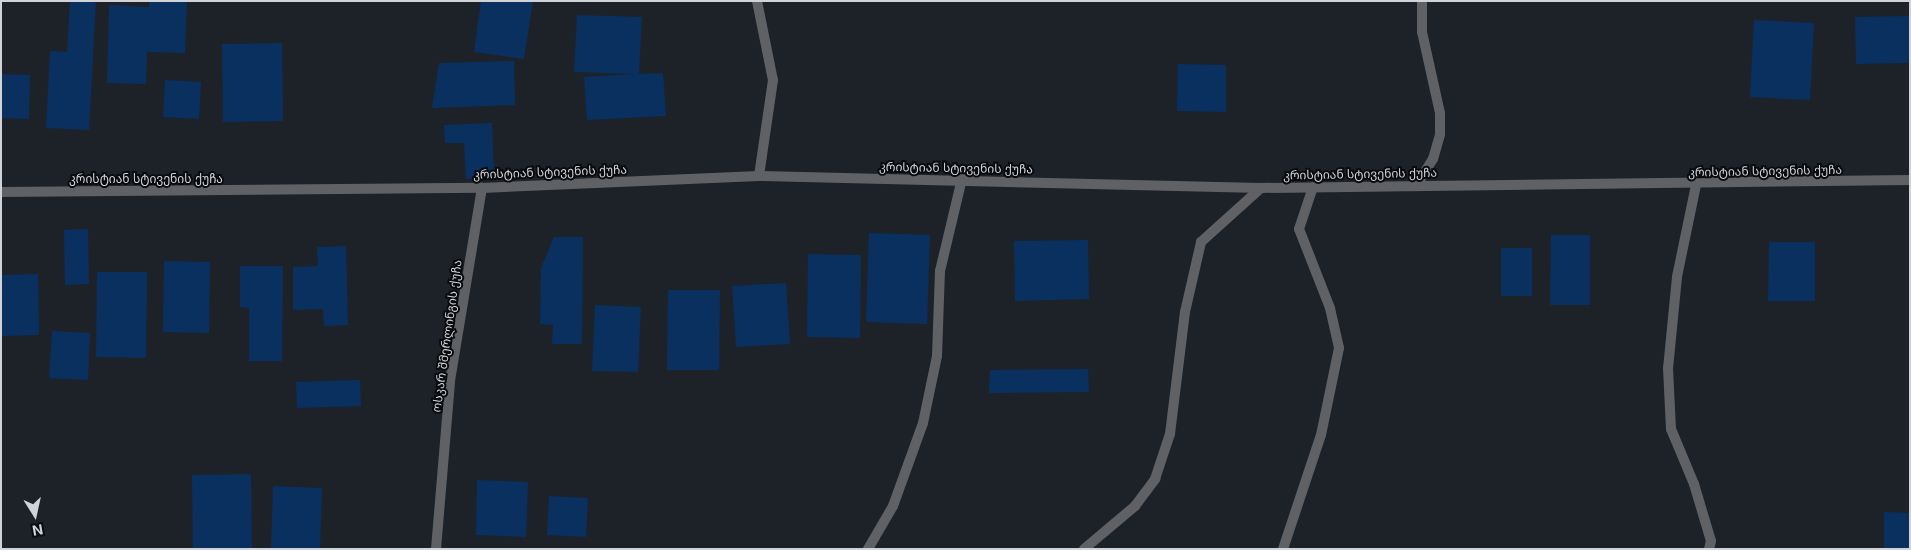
<!DOCTYPE html>
<meta charset="utf-8">
<style>
body{margin:0}
#map{position:relative;width:1911px;height:550px;overflow:hidden;background:#1d2229;font-family:Inter,"Noto Sans Georgian",sans-serif}
div>[style]{position:absolute}
.building>*{inset:0;background:#0a305f}
.service>*{height:10px;margin:-5px;padding:0 5px;transform-origin:5px;border-radius:5px;background:#5f6165}
.minor>*{height:10px;margin:-5px;padding:0 5px;transform-origin:5px;border-radius:5px;background:#5f6165}
span{translate:-50% -50%;white-space:nowrap;text-align:center;line-height:1.15;-webkit-text-stroke:4px #090b0e;paint-order:stroke}
.street-label{font-size:12px;color:#d0d3d8}
.frame{position:absolute;inset:0;border:2px solid #d0d3d8;pointer-events:none}
.north{position:absolute;left:10px;top:490px;width:50px;height:50px;-webkit-text-stroke:4px #090b0e;paint-order:stroke;rotate:170deg;font-size:14px;font-weight:700;line-height:20px;text-align:center;color:#d0d3d8}
.north::after{content:'';display:block;margin:auto;width:18px;height:22px;background:#d0d3d8;clip-path:polygon(50% 0,100% 100%,50% 72%,0 100%)}
</style>
<div id="map">
<div class="building">
<div style="clip-path:polygon(70px 1px,96px 1px,89px 130px,46px 128px,50px 51px,67px 52px)"></div>
<div style="clip-path:polygon(149px 1px,187px 1px,185px 53px,147px 52px,146px 84px,107px 83px,109px 5px,149px 7px)"></div>
<div style="clip-path:polygon(481px 1px,533px 1px,524px 59px,474px 52px)"></div>
<div style="clip-path:polygon(577px 15px,642px 17px,639px 74px,663px 73px,666px 116px,587px 120px,584px 77px,636px 74px,574px 72px)"></div>
<div style="clip-path:polygon(1910px 16px,1910px 63px,1856px 64px,1855px 17px)"></div>
<div style="clip-path:polygon(1754px 20px,1814px 23px,1810px 100px,1750px 97px)"></div>
<div style="clip-path:polygon(282px 43px,283px 121px,223px 122px,222px 44px)"></div>
<div style="clip-path:polygon(514px 61px,515px 105px,432px 108px,439px 63px)"></div>
<div style="clip-path:polygon(1178px 64px,1226px 65px,1226px 112px,1177px 111px)"></div>
<div style="clip-path:polygon(1px 74px,30px 75px,29px 119px,1px 118px)"></div>
<div style="clip-path:polygon(165px 80px,201px 82px,199px 119px,163px 117px)"></div>
<div style="clip-path:polygon(492px 123px,494px 178px,466px 179px,464px 143px,445px 143px,444px 125px)"></div>
<div style="clip-path:polygon(88px 229px,89px 284px,65px 285px,64px 230px)"></div>
<div style="clip-path:polygon(869px 233px,930px 235px,927px 324px,866px 322px)"></div>
<div style="clip-path:polygon(1551px 235px,1590px 235px,1590px 305px,1550px 305px)"></div>
<div style="clip-path:polygon(554px 237px,583px 237px,582px 344px,552px 344px,553px 325px,540px 324px,541px 268px)"></div>
<div style="clip-path:polygon(1088px 240px,1089px 299px,1015px 301px,1014px 241px)"></div>
<div style="clip-path:polygon(1769px 242px,1815px 242px,1815px 301px,1768px 301px)"></div>
<div style="clip-path:polygon(346px 246px,348px 325px,324px 326px,323px 309px,293px 310px,293px 267px,318px 266px,317px 247px)"></div>
<div style="clip-path:polygon(1501px 248px,1532px 248px,1532px 296px,1501px 296px)"></div>
<div style="clip-path:polygon(808px 254px,861px 255px,860px 338px,807px 337px)"></div>
<div style="clip-path:polygon(164px 261px,210px 262px,209px 333px,163px 332px)"></div>
<div style="clip-path:polygon(240px 266px,283px 266px,282px 361px,249px 361px,249px 308px,240px 307px)"></div>
<div style="clip-path:polygon(97px 272px,147px 272px,146px 358px,96px 357px)"></div>
<div style="clip-path:polygon(38px 274px,39px 335px,1px 336px,1px 275px)"></div>
<div style="clip-path:polygon(786px 283px,790px 344px,736px 347px,732px 286px)"></div>
<div style="clip-path:polygon(668px 290px,720px 290px,719px 370px,667px 370px)"></div>
<div style="clip-path:polygon(595px 305px,641px 307px,638px 372px,592px 371px)"></div>
<div style="clip-path:polygon(52px 331px,90px 333px,88px 380px,49px 378px)"></div>
<div style="clip-path:polygon(1088px 369px,1089px 392px,989px 393px,990px 370px)"></div>
<div style="clip-path:polygon(360px 380px,361px 406px,297px 408px,296px 382px)"></div>
<div style="clip-path:polygon(251px 474px,252px 549px,193px 549px,192px 475px)"></div>
<div style="clip-path:polygon(477px 480px,528px 482px,526px 537px,476px 535px)"></div>
<div style="clip-path:polygon(273px 486px,322px 488px,320px 549px,271px 549px)"></div>
<div style="clip-path:polygon(549px 496px,588px 498px,586px 537px,547px 535px)"></div>
<div style="clip-path:polygon(1884px 512px,1910px 513px,1910px 549px,1884px 549px)"></div>
</div>
<div class="service">
<div style="left:757px;top:1px;width:81px;rotate:78.6deg"></div>
<div style="left:773px;top:80px;width:97px;rotate:98.3deg"></div>
<div style="left:1696px;top:185px;width:94px;rotate:101.7deg"></div>
<div style="left:1677px;top:277px;width:91px;rotate:95.6deg"></div>
<div style="left:1668px;top:368px;width:61px;rotate:87.2deg"></div>
<div style="left:1671px;top:429px;width:60px;rotate:67.3deg"></div>
<div style="left:1694px;top:484px;width:59px;rotate:73.4deg"></div>
<div style="left:1711px;top:541px;width:8px;rotate:104deg"></div>
<div style="left:1416px;top:186px;width:32px;rotate:-58deg"></div>
<div style="left:1433px;top:159px;width:26px;rotate:-74deg"></div>
<div style="left:1440px;top:134px;width:21px;rotate:-90deg"></div>
<div style="left:1440px;top:113px;width:83px;rotate:-102.5deg"></div>
<div style="left:1422px;top:32px;width:31px;rotate:-90deg"></div>
<div style="left:868px;top:549px;width:50px;rotate:-59.8deg"></div>
<div style="left:893px;top:506px;width:88px;rotate:-70.1deg"></div>
<div style="left:923px;top:423px;width:68px;rotate:-78.2deg"></div>
<div style="left:937px;top:356px;width:85px;rotate:-88deg"></div>
<div style="left:940px;top:271px;width:95px;rotate:-76.6deg"></div>
<div style="left:1084px;top:549px;width:67px;rotate:-40.1deg"></div>
<div style="left:1135px;top:506px;width:34px;rotate:-53deg"></div>
<div style="left:1155px;top:479px;width:47px;rotate:-71.6deg"></div>
<div style="left:1170px;top:434px;width:123px;rotate:-83deg"></div>
<div style="left:1185px;top:312px;width:72px;rotate:-77.1deg"></div>
<div style="left:1201px;top:242px;width:81px;rotate:-42deg"></div>
<div style="left:1283px;top:549px;width:120px;rotate:-71.6deg"></div>
<div style="left:1321px;top:435px;width:89px;rotate:-78.3deg"></div>
<div style="left:1339px;top:348px;width:41px;rotate:-102.7deg"></div>
<div style="left:1330px;top:308px;width:85px;rotate:-111.4deg"></div>
<div style="left:1299px;top:229px;width:44px;rotate:-71.6deg"></div>
</div>
<div class="minor">
<div style="left:1px;top:192px;width:481px;rotate:-0.5deg"></div>
<div style="left:482px;top:188px;width:277px;rotate:-2.5deg"></div>
<div style="left:759px;top:176px;width:502px;rotate:1.37deg"></div>
<div style="left:1261px;top:188px;width:649px;rotate:-0.71deg"></div>
<div style="left:436px;top:549px;width:169px;rotate:-85.2deg"></div>
<div style="left:450px;top:381px;width:196px;rotate:-80.6deg"></div>
</div>
<div class="street-label">
<span style="left:956px;top:168px;rotate:1deg">კრისტიან სტივენის ქუჩა</span>
<span style="left:1765px;top:171px;rotate:-1deg">კრისტიან სტივენის ქუჩა</span>
<span style="left:550px;top:172px;rotate:-2deg">კრისტიან სტივენის ქუჩა</span>
<span style="left:1360px;top:174px;rotate:-1deg">კრისტიან სტივენის ქუჩა</span>
<span style="left:146px;top:179px">კრისტიან სტივენის ქუჩა</span>
<span style="left:447px;top:336px;rotate:-82deg">ოსკარ შმერლინგის ქუჩა</span>
</div>
<div class="frame"></div>
<div class="north">N</div>
</div>
